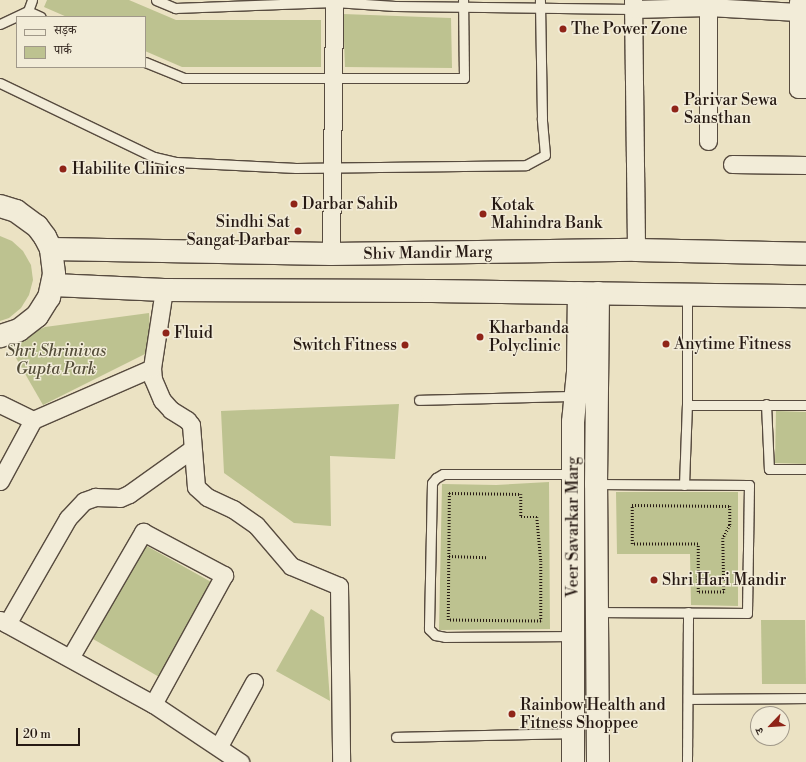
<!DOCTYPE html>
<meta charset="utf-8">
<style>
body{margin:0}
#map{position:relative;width:806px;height:762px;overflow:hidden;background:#ebe2c3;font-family:"Libre Bodoni","Noto Serif Devanagari",serif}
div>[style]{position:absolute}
.green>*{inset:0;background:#bdc290}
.path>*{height:2.5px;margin-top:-1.25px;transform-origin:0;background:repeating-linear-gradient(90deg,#261913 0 1px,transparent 0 3px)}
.roads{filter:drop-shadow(1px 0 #574b3f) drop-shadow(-1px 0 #574b3f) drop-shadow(0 1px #574b3f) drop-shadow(0 -1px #574b3f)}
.lane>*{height:9px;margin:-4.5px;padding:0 4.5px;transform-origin:4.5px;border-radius:4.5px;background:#f2ecd8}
.street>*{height:17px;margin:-8.5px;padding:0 8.5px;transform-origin:8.5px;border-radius:8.5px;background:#f2ecd8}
.secondary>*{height:22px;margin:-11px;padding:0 11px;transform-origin:11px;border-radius:11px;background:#f2ecd8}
.dots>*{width:11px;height:11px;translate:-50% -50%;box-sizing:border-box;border:2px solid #f2ecd8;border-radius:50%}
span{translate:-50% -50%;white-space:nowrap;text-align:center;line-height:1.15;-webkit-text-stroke:3px #f2ecd8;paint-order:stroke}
.poi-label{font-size:16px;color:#261913}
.left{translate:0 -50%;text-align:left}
.right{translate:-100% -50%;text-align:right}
.street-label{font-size:16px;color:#261913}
.park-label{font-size:16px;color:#534c38;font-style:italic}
.legend{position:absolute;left:16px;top:16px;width:130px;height:52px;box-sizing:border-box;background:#f2ecd8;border:1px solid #a09889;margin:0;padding:5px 7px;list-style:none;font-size:12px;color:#261913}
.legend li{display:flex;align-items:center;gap:8px;height:20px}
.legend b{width:20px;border:1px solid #a09889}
.north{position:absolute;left:750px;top:706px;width:40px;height:40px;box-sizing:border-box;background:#f2ecd8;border:1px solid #a09889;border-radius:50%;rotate:245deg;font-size:11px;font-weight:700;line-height:16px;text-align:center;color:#261913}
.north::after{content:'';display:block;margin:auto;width:14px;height:18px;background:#8f2418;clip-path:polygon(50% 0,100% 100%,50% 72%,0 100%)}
.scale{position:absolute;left:16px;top:728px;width:64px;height:18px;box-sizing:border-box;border:2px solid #261913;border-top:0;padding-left:5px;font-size:12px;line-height:14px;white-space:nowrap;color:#261913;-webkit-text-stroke:3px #f2ecd8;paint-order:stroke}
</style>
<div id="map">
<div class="green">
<div style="clip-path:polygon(47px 0,129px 0,176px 20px,321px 20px,321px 67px,182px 67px,145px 51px,145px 17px,67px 17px,44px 7px)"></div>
<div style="clip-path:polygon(343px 14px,451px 18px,452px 68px,345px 67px)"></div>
<div style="clip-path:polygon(0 236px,12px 241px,23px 251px,31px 265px,33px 280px,29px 295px,21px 308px,9px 318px,0 321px)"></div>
<div style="clip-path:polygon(149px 313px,151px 351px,43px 405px,8px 344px,45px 327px)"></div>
<div style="clip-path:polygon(399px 404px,395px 459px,330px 456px,331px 526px,294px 523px,224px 473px,221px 411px)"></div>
<div style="clip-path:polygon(776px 411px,806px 412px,806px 464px,775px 463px)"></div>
<div style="clip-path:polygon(549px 482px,550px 629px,439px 630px,442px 484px,496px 485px)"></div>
<div style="clip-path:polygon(616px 492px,738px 492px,738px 606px,691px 605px,690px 554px,617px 554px)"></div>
<div style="clip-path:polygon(145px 545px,213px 583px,161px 678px,93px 639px)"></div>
<div style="clip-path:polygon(311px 609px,324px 617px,330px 701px,276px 671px)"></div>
<div style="clip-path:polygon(761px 620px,805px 620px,806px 684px,762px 684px)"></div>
</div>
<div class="path">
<div style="left:449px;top:493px;width:72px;rotate:0.8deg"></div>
<div style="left:521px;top:494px;width:23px;rotate:90deg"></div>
<div style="left:521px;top:517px;width:16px"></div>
<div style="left:537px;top:517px;width:44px;rotate:84.8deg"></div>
<div style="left:541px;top:561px;width:60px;rotate:90deg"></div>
<div style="left:541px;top:621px;width:93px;rotate:-179.4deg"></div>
<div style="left:448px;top:620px;width:127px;rotate:-89.5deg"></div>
<div style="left:632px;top:505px;width:98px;rotate:0.6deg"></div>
<div style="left:730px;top:506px;width:19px;rotate:90deg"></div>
<div style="left:730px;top:525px;width:15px;rotate:118deg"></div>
<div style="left:723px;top:538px;width:54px;rotate:88.9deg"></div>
<div style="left:724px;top:592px;width:26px;rotate:180deg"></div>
<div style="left:698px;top:592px;width:48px;rotate:-90deg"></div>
<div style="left:698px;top:544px;width:66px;rotate:180deg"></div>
<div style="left:632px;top:544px;width:39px;rotate:-90deg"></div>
<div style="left:449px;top:556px;width:38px;rotate:2deg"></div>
</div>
<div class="roads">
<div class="lane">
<div style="left:32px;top:0;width:12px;rotate:110deg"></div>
<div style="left:28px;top:11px;width:14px;rotate:25deg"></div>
<div style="left:156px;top:0;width:21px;rotate:23deg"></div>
<div style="left:175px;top:8px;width:159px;rotate:-2.2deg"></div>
<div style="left:334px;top:2px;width:61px;rotate:3.8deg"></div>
<div style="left:395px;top:6px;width:238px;rotate:0.7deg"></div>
<div style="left:0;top:24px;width:31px;rotate:-25deg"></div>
<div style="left:145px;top:62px;width:42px;rotate:22.3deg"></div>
<div style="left:184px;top:78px;width:280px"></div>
<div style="left:464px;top:78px;width:78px;rotate:-90.7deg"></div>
<div style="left:0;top:83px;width:171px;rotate:25.7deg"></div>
<div style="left:154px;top:157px;width:23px;rotate:13deg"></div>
<div style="left:176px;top:162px;width:120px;rotate:2.9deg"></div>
<div style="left:296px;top:168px;width:230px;rotate:-0.7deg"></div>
<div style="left:526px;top:165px;width:21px;rotate:-28deg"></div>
<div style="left:545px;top:155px;width:37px;rotate:-95deg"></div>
<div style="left:542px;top:118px;width:118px;rotate:-91deg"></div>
<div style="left:419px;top:400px;width:157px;rotate:-1.5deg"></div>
<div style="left:766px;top:404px;width:65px;rotate:87.4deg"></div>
<div style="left:769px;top:469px;width:37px"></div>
<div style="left:687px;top:405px;width:119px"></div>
<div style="left:573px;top:474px;width:130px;rotate:180deg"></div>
<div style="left:443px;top:474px;width:8px;rotate:150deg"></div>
<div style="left:436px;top:478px;width:6px;rotate:129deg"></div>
<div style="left:432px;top:483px;width:146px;rotate:91.2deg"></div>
<div style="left:429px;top:629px;width:8px;rotate:45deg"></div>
<div style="left:435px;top:635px;width:10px;rotate:11deg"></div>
<div style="left:445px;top:637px;width:128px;rotate:-0.4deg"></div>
<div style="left:596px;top:484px;width:153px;rotate:0.4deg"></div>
<div style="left:749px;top:485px;width:128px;rotate:90.9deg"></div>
<div style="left:747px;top:613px;width:149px;rotate:-179.6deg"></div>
<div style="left:684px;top:485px;width:80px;rotate:-87.9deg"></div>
<div style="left:687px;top:405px;width:111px;rotate:-90deg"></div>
<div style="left:688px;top:699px;width:118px;rotate:-0.5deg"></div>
<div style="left:396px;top:737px;width:177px;rotate:-1.3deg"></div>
<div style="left:687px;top:762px;width:150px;rotate:-89.6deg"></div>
</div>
<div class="street">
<div style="left:633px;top:0;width:250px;rotate:89.3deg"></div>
<div style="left:798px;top:1px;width:88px;rotate:90deg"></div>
<div style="left:798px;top:89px;width:8px"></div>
<div style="left:633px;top:9px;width:75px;rotate:-1.5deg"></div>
<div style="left:708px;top:7px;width:90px;rotate:3.2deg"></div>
<div style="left:708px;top:141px;width:141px;rotate:-90deg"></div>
<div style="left:732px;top:164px;width:74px;rotate:0.8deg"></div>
<div style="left:331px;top:254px;width:254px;rotate:-89.3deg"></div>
<div style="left:152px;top:368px;width:11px;rotate:85deg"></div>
<div style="left:153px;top:379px;width:23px;rotate:67deg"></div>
<div style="left:162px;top:400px;width:13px;rotate:48deg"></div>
<div style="left:171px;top:410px;width:19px;rotate:32deg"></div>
<div style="left:187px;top:420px;width:6px;rotate:51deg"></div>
<div style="left:191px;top:425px;width:62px;rotate:85.4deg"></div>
<div style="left:196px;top:487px;width:15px;rotate:42deg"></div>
<div style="left:207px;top:497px;width:29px;rotate:25deg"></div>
<div style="left:233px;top:509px;width:28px;rotate:35deg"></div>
<div style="left:256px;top:525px;width:54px;rotate:49.5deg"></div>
<div style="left:291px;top:566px;width:52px;rotate:22.6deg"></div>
<div style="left:339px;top:586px;width:176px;rotate:89.3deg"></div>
<div style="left:0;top:404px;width:37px;rotate:26deg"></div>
<div style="left:0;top:481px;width:69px;rotate:-61.6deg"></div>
<div style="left:33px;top:420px;width:130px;rotate:-23.6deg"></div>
<div style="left:152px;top:368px;width:79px;rotate:-81.3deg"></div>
<div style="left:0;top:620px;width:175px;rotate:28.8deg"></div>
<div style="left:153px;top:704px;width:105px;rotate:33.7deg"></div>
<div style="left:7px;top:624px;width:122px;rotate:-60.1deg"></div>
<div style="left:68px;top:518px;width:23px;rotate:-47deg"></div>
<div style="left:84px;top:501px;width:12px;rotate:-20deg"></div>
<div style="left:95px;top:497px;width:25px;rotate:2deg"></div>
<div style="left:120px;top:498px;width:10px;rotate:-24deg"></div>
<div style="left:129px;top:494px;width:77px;rotate:-35.5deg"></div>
<div style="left:70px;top:658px;width:146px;rotate:-59.9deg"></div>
<div style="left:143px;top:532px;width:92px;rotate:28deg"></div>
<div style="left:224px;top:575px;width:147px;rotate:118.8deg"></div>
<div style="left:219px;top:746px;width:73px;rotate:-61.3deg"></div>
</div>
<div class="secondary">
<div style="left:0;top:206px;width:17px;rotate:17deg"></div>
<div style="left:16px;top:211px;width:26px;rotate:36deg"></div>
<div style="left:37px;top:226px;width:14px;rotate:54deg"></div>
<div style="left:45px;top:237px;width:13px;rotate:63deg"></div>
<div style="left:51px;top:249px;width:25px;rotate:83deg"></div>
<div style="left:54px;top:274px;width:24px;rotate:102deg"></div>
<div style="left:49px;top:297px;width:22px;rotate:122deg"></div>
<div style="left:37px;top:316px;width:23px;rotate:142deg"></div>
<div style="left:19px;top:330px;width:20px;rotate:162deg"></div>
<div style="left:51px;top:249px;width:280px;rotate:1deg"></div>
<div style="left:331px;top:254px;width:305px;rotate:-0.8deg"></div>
<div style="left:636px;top:250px;width:170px;rotate:1.3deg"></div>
<div style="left:53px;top:285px;width:111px;rotate:2.6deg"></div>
<div style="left:164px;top:290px;width:268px;rotate:0.2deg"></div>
<div style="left:432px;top:291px;width:374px;rotate:0.8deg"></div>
<div style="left:573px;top:762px;width:340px;rotate:-90deg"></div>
<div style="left:573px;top:422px;width:50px;rotate:-84.3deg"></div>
<div style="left:578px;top:372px;width:79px;rotate:-89.3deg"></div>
<div style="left:598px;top:762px;width:278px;rotate:-90.4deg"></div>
<div style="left:596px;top:484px;width:191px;rotate:-89.4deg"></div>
</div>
</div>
<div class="dots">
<div style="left:563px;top:29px;background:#8f2418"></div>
<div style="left:675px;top:109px;background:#8f2418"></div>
<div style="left:63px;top:169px;background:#8f2418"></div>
<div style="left:294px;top:204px;background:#8f2418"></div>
<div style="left:483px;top:214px;background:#8f2418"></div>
<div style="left:298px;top:231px;background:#8f2418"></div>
<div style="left:166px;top:333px;background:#8f2418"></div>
<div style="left:480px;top:337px;background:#8f2418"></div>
<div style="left:666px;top:344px;background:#8f2418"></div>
<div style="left:405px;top:345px;background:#8f2418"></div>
<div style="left:654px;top:580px;background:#8f2418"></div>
<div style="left:512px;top:714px;background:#8f2418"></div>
</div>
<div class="poi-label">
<span class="left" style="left:571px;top:29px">The Power Zone</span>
<span class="left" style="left:684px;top:109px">Parivar Sewa<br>Sansthan</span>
<span class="left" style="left:72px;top:169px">Habilite Clinics</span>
<span class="left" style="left:302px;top:204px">Darbar Sahib</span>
<span class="left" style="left:491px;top:214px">Kotak<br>Mahindra Bank</span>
<span class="right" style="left:290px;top:231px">Sindhi Sat<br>Sangat Darbar</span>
<span class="left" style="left:489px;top:337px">Kharbanda<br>Polyclinic</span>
<span class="left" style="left:174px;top:333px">Fluid</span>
<span class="left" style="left:674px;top:344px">Anytime Fitness</span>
<span class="right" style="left:397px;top:345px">Switch Fitness</span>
<span class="left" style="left:662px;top:580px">Shri Hari Mandir</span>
<span class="left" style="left:520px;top:714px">Rainbow Health and<br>Fitness Shoppee</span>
</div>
<div class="street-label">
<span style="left:428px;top:253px;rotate:-1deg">Shiv Mandir Marg</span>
<span style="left:573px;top:527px;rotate:-90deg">Veer Savarkar Marg</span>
</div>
<div class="park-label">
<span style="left:56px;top:360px">Shri Shrinivas<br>Gupta Park</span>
</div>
<ul class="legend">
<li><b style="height:5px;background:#f2ecd8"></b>सड़क</li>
<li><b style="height:11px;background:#bdc290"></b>पार्क</li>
</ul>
<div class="north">उ</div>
<div class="scale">20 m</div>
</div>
